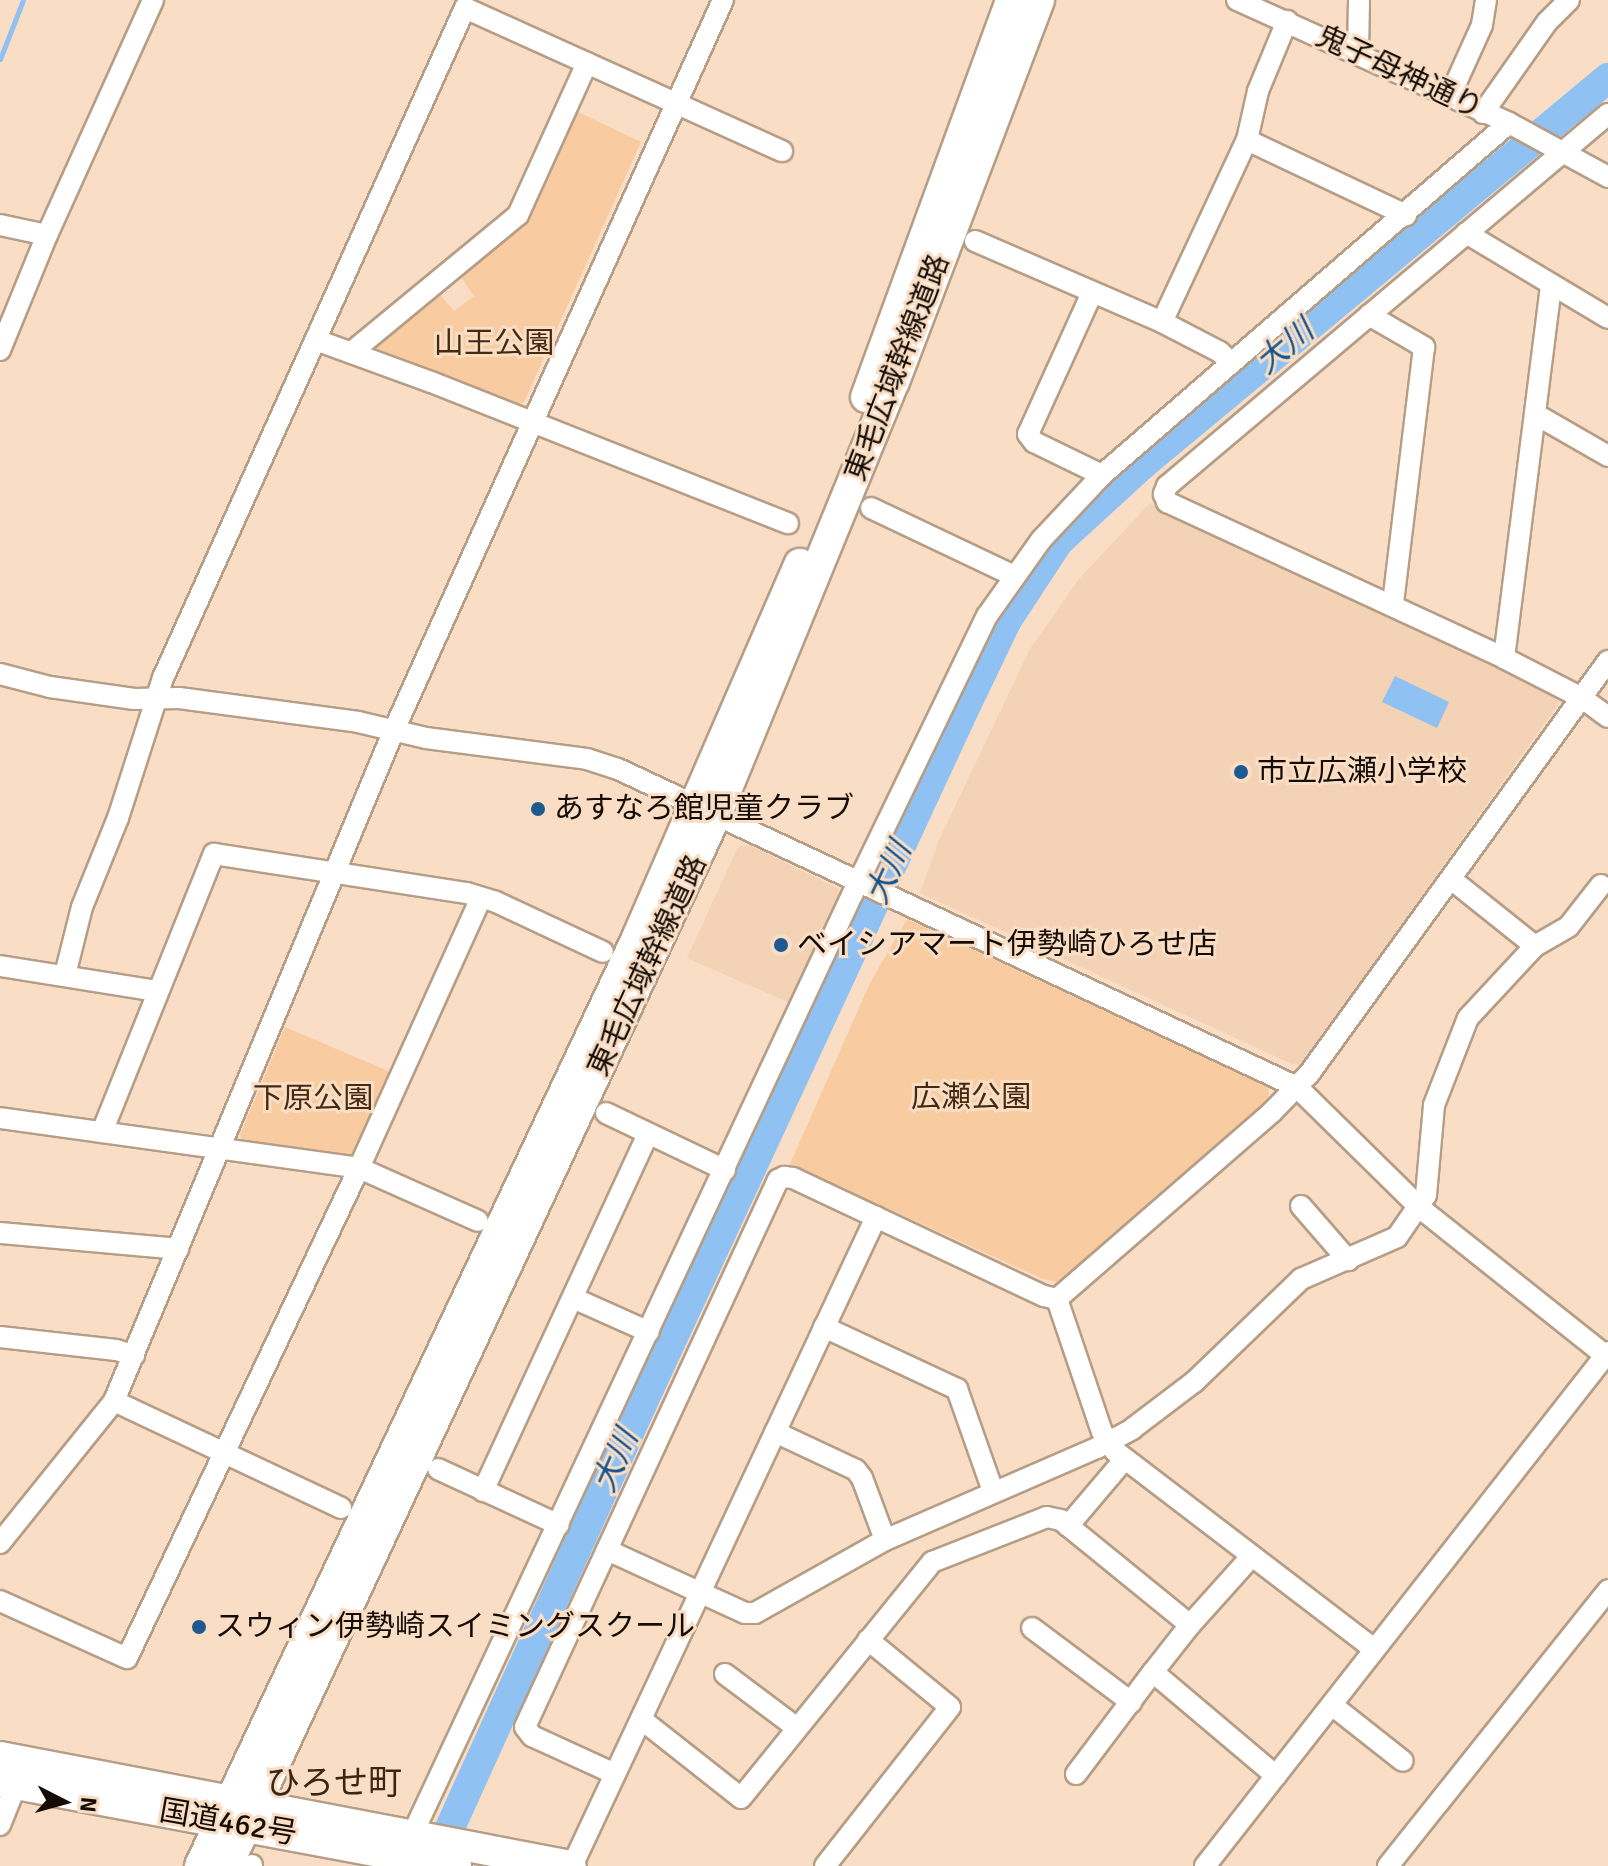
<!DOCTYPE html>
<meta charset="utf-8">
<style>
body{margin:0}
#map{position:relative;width:1608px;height:1866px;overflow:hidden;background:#f9dec5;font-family:Signika,"Noto Sans JP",sans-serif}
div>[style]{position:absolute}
.built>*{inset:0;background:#f3d2b5}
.green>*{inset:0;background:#f8cba1}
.water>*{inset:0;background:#90c1f3}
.stream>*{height:5px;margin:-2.5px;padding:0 2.5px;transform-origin:2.5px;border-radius:2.5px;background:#90c1f3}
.river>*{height:30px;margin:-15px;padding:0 15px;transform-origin:15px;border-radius:15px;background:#90c1f3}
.roads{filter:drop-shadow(2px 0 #b69d86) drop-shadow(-2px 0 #b69d86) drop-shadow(0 2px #b69d86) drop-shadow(0 -2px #b69d86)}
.minor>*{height:20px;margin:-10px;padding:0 10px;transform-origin:10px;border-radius:10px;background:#fff}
.highway>*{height:30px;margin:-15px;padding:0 15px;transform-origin:15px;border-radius:15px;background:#fff}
.dots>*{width:22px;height:22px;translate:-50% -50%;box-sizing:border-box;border:4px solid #f9dec5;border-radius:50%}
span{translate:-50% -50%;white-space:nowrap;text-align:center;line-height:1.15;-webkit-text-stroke:6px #f9dec5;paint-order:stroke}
.street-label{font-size:30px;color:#150d05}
.park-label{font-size:30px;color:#452a0f}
.poi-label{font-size:30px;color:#150d05}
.left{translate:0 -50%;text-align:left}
.water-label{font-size:32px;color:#12538c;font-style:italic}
.quarter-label{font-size:34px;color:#3a2612}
.north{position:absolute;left:24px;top:1762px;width:80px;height:80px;-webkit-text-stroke:6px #f9dec5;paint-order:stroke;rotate:96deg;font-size:22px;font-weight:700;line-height:32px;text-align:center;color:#150d05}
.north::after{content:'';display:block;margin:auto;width:28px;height:36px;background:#150d05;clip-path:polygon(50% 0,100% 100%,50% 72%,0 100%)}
</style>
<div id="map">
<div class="built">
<div style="clip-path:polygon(1150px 503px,1555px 694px,1559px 703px,1302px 1064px,1292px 1064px,920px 893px,939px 840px,1030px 649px,1079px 579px)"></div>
<div style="clip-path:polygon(749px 845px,839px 889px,841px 898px,792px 1004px,687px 958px,738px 847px)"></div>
</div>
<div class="green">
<div style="clip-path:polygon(572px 109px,641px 142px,524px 402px,514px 406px,374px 353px,372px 343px,437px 291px,454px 311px,474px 296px,458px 273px,521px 219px)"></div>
<div style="clip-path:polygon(907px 919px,1269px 1087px,1268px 1099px,1058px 1282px,1043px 1279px,790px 1164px,870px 983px)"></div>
<div style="clip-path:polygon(285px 1027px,395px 1074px,356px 1155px,349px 1158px,244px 1144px,240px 1135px)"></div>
</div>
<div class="water">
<div style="clip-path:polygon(1395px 676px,1449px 702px,1437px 728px,1382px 702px)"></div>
</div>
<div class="stream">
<div style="left:0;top:59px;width:63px;rotate:-68.7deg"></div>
</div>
<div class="river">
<div style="left:434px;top:1863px;width:504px;rotate:-65.62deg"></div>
<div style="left:642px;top:1404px;width:754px;rotate:-65.13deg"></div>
<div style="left:959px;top:720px;width:111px;rotate:-64.4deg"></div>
<div style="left:1007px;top:620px;width:93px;rotate:-56.8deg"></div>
<div style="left:1058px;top:542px;width:114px;rotate:-42.5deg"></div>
<div style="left:1142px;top:465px;width:606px;rotate:-39.71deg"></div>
</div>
<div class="roads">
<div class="minor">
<div style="left:1237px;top:0;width:299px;rotate:24.3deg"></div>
<div style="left:1509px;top:123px;width:113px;rotate:28.6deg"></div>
<div style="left:1358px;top:52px;width:52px;rotate:-88.9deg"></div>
<div style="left:1450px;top:96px;width:78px;rotate:-65.7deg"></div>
<div style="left:1482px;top:25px;width:25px;rotate:-81deg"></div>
<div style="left:1483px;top:113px;width:111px;rotate:-54.9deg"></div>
<div style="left:1547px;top:22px;width:31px;rotate:-45deg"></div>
<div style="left:1608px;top:114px;width:577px;rotate:139.85deg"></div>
<div style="left:1167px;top:486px;width:9px;rotate:111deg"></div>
<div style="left:1164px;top:494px;width:9px;rotate:69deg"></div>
<div style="left:1167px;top:502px;width:371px;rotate:24.8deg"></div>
<div style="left:1504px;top:658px;width:88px;rotate:27.1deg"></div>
<div style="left:1582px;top:698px;width:32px;rotate:36deg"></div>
<div style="left:1247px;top:140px;width:176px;rotate:25.3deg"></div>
<div style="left:0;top:225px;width:48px;rotate:12deg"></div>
<div style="left:1466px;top:233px;width:165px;rotate:30.9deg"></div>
<div style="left:975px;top:241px;width:204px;rotate:23.4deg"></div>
<div style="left:1162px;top:322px;width:65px;rotate:27.3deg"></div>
<div style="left:1220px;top:352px;width:16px;rotate:45deg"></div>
<div style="left:1092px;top:293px;width:155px;rotate:114.4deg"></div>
<div style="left:1028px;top:434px;width:10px;rotate:53deg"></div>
<div style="left:1034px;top:442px;width:76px;rotate:25.9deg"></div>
<div style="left:1369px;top:315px;width:64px;rotate:30.2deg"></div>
<div style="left:1424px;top:347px;width:260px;rotate:96.9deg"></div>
<div style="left:1162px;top:322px;width:201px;rotate:-65deg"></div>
<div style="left:1247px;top:140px;width:50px;rotate:-77.3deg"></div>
<div style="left:1258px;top:91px;width:76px;rotate:-67.5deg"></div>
<div style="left:316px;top:340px;width:122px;rotate:20.1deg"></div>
<div style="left:431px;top:382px;width:384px;rotate:21.6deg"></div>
<div style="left:0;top:350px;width:124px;rotate:-67.8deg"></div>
<div style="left:47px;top:235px;width:258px;rotate:-65.7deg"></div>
<div style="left:353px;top:351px;width:214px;rotate:-39.5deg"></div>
<div style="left:518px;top:215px;width:167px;rotate:-65.6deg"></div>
<div style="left:1535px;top:414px;width:84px;rotate:29.9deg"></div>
<div style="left:871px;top:508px;width:158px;rotate:25.4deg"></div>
<div style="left:1504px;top:658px;width:376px;rotate:-82.8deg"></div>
<div style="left:0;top:674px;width:52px;rotate:14.6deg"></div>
<div style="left:50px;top:687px;width:85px;rotate:8.1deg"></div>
<div style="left:134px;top:699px;width:45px;rotate:-1.3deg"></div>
<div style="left:179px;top:698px;width:181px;rotate:7.6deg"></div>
<div style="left:358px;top:722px;width:70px;rotate:13.2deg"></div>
<div style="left:426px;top:738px;width:162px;rotate:7.4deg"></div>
<div style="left:587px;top:759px;width:33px;rotate:18deg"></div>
<div style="left:618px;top:769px;width:750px;rotate:25.1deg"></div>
<div style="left:1297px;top:1087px;width:173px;rotate:44.5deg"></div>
<div style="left:1420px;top:1208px;width:236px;rotate:38.5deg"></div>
<div style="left:1451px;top:879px;width:107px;rotate:38.6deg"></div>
<div style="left:0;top:966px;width:158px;rotate:9.1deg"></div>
<div style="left:65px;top:975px;width:70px;rotate:-76deg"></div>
<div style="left:82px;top:907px;width:96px;rotate:-68deg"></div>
<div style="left:118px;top:818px;width:147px;rotate:-72.2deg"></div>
<div style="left:163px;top:678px;width:735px;rotate:-65.74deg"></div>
<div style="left:465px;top:8px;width:348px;rotate:24.3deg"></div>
<div style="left:606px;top:1113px;width:132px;rotate:25.6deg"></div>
<div style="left:0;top:1118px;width:362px;rotate:7.9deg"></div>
<div style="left:359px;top:1168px;width:130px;rotate:24deg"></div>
<div style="left:102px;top:1132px;width:300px;rotate:-68.1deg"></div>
<div style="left:214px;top:854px;width:256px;rotate:8.8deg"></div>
<div style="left:467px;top:893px;width:30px;rotate:17deg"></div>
<div style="left:496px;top:902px;width:118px;rotate:25deg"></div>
<div style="left:1301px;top:1206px;width:72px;rotate:49deg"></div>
<div style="left:0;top:1233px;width:179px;rotate:5.1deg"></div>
<div style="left:573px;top:1298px;width:83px;rotate:24.1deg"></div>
<div style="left:1057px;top:1299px;width:140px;rotate:71.3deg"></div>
<div style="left:1102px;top:1432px;width:23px;rotate:56deg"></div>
<div style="left:1115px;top:1451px;width:326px;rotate:37.4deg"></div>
<div style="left:824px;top:1327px;width:147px;rotate:25deg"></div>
<div style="left:957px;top:1389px;width:108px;rotate:70.6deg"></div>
<div style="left:0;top:1337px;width:117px;rotate:6.4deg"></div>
<div style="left:116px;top:1350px;width:19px;rotate:16deg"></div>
<div style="left:114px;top:1401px;width:251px;rotate:25.2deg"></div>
<div style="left:775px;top:1432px;width:89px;rotate:25.1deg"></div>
<div style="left:856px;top:1470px;width:10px;rotate:53deg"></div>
<div style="left:862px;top:1478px;width:66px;rotate:69.6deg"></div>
<div style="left:438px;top:1469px;width:133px;rotate:24.8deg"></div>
<div style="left:483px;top:1491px;width:393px;rotate:-65.2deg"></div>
<div style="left:1068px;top:1526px;width:87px;rotate:-49.7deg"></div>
<div style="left:0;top:1543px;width:182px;rotate:-51.2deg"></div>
<div style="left:114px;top:1401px;width:727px;rotate:-67.35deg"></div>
<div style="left:394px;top:730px;width:801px;rotate:-65.74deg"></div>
<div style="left:607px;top:1550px;width:152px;rotate:24.5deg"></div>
<div style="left:745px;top:1613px;width:10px"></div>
<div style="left:755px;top:1613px;width:149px;rotate:-29.3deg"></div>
<div style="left:885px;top:1540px;width:231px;rotate:-23.5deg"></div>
<div style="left:1097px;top:1448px;width:40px;rotate:-28deg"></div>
<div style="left:1132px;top:1429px;width:78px;rotate:-37.2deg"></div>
<div style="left:1194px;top:1382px;width:149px;rotate:-43.9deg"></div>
<div style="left:1301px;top:1279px;width:105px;rotate:-23.6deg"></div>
<div style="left:1397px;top:1237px;width:51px;rotate:-55.4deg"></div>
<div style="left:1426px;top:1195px;width:90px;rotate:-84.9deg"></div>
<div style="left:1434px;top:1105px;width:93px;rotate:-68.7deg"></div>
<div style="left:1468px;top:1018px;width:98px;rotate:-47.1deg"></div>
<div style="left:1535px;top:946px;width:39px;rotate:-30deg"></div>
<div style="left:1569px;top:926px;width:52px;rotate:-52deg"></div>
<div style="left:0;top:1601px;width:139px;rotate:24.2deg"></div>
<div style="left:127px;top:1658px;width:542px;rotate:-64.66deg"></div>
<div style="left:359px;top:1168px;width:296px;rotate:-65.7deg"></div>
<div style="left:1190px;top:1625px;width:91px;rotate:-48.1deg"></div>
<div style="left:1032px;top:1628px;width:124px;rotate:36.8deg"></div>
<div style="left:725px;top:1674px;width:90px;rotate:36.9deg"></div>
<div style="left:1332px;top:1705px;width:90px;rotate:38.3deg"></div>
<div style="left:641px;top:1719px;width:127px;rotate:38.3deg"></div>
<div style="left:741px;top:1798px;width:304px;rotate:-51deg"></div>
<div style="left:932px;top:1562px;width:123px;rotate:-21.4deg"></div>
<div style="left:1047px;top:1517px;width:14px;rotate:12deg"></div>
<div style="left:1061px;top:1520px;width:166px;rotate:39.1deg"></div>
<div style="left:1190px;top:1625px;width:60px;rotate:128.2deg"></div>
<div style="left:1153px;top:1672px;width:161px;rotate:40.2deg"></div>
<div style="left:615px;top:1774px;width:91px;rotate:-155.4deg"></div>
<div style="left:532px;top:1736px;width:11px;rotate:-128deg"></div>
<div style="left:525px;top:1727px;width:603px;rotate:-65.18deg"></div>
<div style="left:778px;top:1180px;width:7px;rotate:-27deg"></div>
<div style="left:784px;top:1177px;width:9px;rotate:6deg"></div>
<div style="left:793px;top:1178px;width:277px;rotate:25.2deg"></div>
<div style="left:1044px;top:1296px;width:13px;rotate:13deg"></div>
<div style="left:1057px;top:1299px;width:285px;rotate:-41deg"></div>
<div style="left:1272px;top:1112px;width:53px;rotate:-45.8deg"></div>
<div style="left:1309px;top:1074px;width:510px;rotate:-54.1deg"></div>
<div style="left:1076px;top:1774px;width:128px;rotate:-53deg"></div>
<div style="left:0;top:1825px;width:43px;rotate:-68.2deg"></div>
<div style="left:413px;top:1833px;width:1038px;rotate:-64.92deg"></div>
<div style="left:853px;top:893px;width:308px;rotate:-64.2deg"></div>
<div style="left:987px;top:616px;width:93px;rotate:-54.6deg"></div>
<div style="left:1041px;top:540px;width:89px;rotate:-46.8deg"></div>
<div style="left:1102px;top:475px;width:538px;rotate:-40.86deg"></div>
<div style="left:252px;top:1866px;width:1px;rotate:-90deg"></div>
<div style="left:572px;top:1866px;width:717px;rotate:-64.9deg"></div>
<div style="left:825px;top:1866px;width:202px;rotate:-51.8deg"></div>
<div style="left:950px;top:1707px;width:106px;rotate:-140.7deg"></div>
<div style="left:1205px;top:1866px;width:653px;rotate:-51.9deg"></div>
<div style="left:1388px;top:1866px;width:353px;rotate:-51.4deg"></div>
</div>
<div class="highway">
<div style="left:866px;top:397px;width:423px;rotate:-69.9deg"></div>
<div style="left:0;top:1757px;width:581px;rotate:10.81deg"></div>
<div style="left:0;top:1781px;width:464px;rotate:10.6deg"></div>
<div style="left:200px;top:1866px;width:1026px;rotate:-64.78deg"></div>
<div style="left:637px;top:938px;width:408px;rotate:-66.5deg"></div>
<div style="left:227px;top:1866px;width:1159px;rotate:-65.05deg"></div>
<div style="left:716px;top:815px;width:468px;rotate:-67.7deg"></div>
<div style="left:894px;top:382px;width:409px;rotate:-69.2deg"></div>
</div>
</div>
<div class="dots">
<div style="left:1241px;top:772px;background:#1e5990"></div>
<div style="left:538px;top:809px;background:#1e5990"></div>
<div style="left:781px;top:945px;background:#1e5990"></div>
<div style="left:199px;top:1627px;background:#1e5990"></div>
</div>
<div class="street-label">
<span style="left:1399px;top:73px;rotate:25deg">鬼子母神通り</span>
<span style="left:898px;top:368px;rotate:-69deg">東毛広域幹線道路</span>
<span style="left:648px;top:966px;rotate:-65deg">東毛広域幹線道路</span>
<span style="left:228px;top:1823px;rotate:10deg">国道462号</span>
</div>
<div class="park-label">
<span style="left:494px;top:344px">山王公園</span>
<span style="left:971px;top:1098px">広瀬公園</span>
<span style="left:313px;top:1099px">下原公園</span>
</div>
<div class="poi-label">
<span class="left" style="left:1257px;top:772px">市立広瀬小学校</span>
<span class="left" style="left:554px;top:809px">あすなろ館児童クラブ</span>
<span class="left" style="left:797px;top:945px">ベイシアマート伊勢崎ひろせ店</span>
<span class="left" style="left:215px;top:1627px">スウィン伊勢崎スイミングスクール</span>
</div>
<div class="water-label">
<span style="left:1285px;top:347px;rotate:-40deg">大川</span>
<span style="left:889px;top:873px;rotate:-65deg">大川</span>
<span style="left:616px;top:1461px;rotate:-66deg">大川</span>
</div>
<div class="quarter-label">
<span style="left:334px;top:1784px">ひろせ町</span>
</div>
<div class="north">N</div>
</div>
